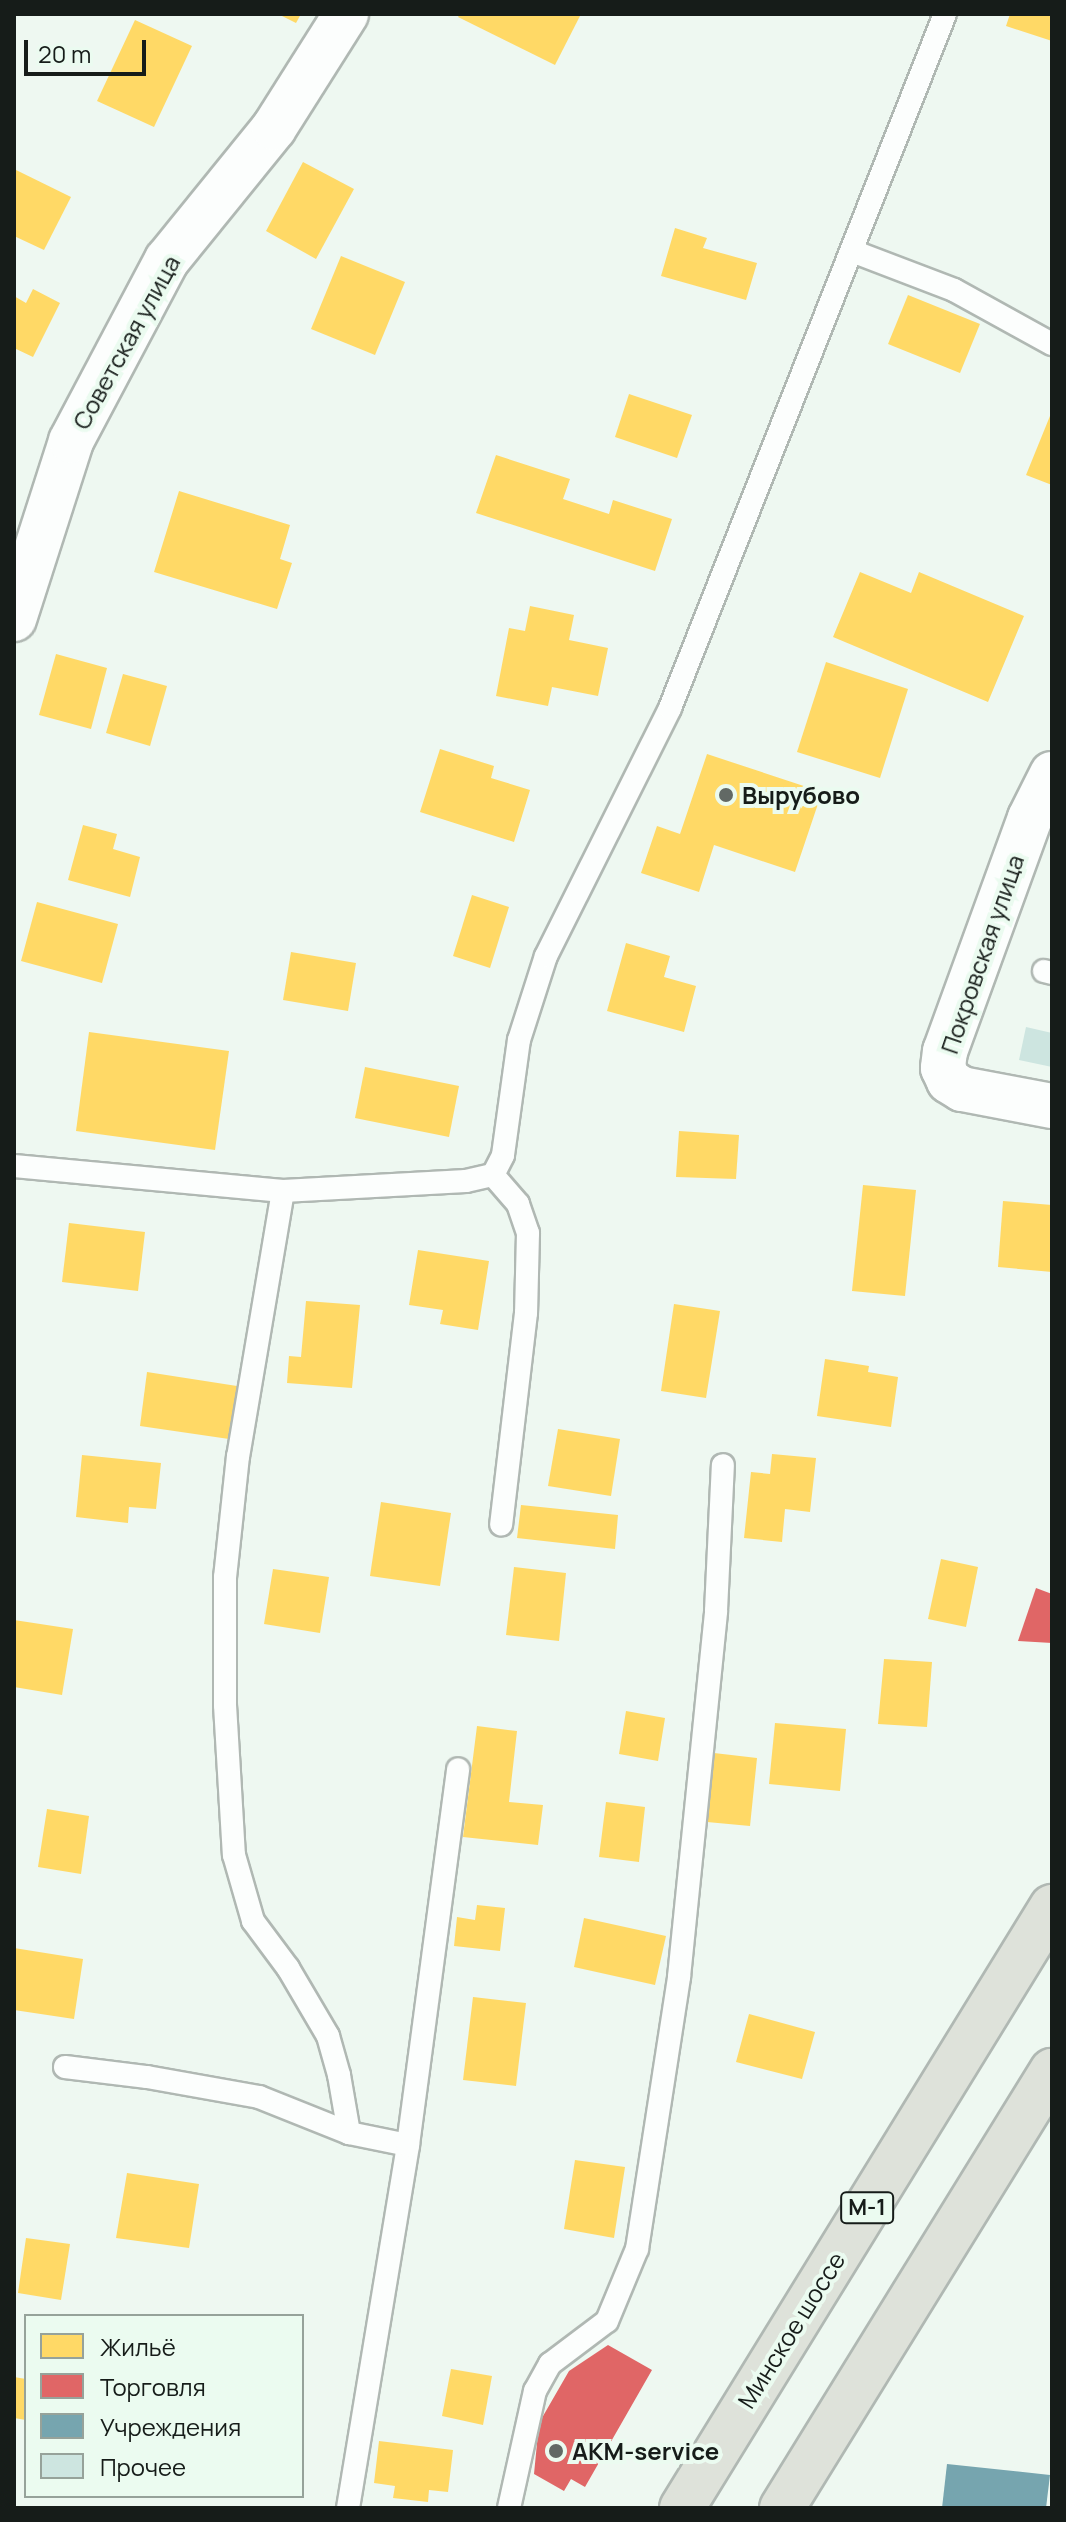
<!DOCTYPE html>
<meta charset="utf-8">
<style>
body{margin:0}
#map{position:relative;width:1066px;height:2522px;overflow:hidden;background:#eef8f1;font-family:Manrope,sans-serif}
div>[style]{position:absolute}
.homes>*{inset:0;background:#ffd966}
.shops>*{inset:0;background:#e06666}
.public>*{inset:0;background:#76a5af}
.building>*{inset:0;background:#cde5e0}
.roads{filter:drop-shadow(2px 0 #b0b8b3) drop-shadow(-2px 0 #b0b8b3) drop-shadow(0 2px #b0b8b3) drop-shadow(0 -2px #b0b8b3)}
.service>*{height:22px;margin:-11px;padding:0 11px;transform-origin:11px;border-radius:11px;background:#fcfefd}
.minor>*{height:44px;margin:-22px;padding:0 22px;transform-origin:22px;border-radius:22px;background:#fcfefd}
.trunk>*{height:44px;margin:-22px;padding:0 22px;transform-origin:22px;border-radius:22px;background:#dee2da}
.dots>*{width:22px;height:22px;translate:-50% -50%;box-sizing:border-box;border:4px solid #ebfbf0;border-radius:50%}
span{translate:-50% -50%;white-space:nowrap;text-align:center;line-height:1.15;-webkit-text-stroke:8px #ebfbf0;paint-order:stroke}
.shield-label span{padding:2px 6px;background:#ebfbf0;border:2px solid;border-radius:6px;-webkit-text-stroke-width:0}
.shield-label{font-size:22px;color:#161c19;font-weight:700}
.street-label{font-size:24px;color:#161c19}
.poi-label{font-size:24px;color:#161c19;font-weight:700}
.left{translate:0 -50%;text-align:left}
.frame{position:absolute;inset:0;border:16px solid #161c19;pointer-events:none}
.legend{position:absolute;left:24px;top:2314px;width:280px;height:184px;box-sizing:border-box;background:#ebfbf0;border:2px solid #96a29a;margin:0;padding:10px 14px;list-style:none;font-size:24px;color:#161c19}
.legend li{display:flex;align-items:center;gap:16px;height:40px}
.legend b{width:40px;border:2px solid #96a29a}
.scale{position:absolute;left:24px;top:40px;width:122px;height:36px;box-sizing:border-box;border:4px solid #161c19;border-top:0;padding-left:10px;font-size:24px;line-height:28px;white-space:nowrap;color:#161c19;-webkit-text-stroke:6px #ebfbf0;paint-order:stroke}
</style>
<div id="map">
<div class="homes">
<div style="clip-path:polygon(278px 14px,301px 14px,296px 23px)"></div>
<div style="clip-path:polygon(460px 14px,581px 14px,555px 65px,458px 17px)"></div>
<div style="clip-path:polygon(1010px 14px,1052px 14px,1052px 41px,1006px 26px)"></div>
<div style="clip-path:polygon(135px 20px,192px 46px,154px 127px,97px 101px)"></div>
<div style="clip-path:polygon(303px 162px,354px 189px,316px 259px,266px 231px)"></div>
<div style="clip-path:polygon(14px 169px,71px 197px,44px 250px,14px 236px)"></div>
<div style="clip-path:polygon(675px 228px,707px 238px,703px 248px,757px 263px,746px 300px,661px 276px)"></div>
<div style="clip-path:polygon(341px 256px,405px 282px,375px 355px,311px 329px)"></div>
<div style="clip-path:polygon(33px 289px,60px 303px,33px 357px,14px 348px,14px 296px,26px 303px)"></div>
<div style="clip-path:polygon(908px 295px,980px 324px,960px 373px,888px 344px)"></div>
<div style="clip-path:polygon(629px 394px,692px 415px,677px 458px,615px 437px)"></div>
<div style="clip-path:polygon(1052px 411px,1052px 485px,1026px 475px)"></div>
<div style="clip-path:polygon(496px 455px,570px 479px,563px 499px,609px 514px,613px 500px,672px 519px,655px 571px,476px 513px)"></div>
<div style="clip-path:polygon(179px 491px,290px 525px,280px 559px,292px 563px,277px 609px,154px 572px)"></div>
<div style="clip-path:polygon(860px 572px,911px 593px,919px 572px,1024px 616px,988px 702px,833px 637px)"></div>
<div style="clip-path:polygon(530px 606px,574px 615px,569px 640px,608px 648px,598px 696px,552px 687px,548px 706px,496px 696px,509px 628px,525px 631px)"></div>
<div style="clip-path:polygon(56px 654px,107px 668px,91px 729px,39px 715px)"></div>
<div style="clip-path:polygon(826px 662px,908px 689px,880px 778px,797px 752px)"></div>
<div style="clip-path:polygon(123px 674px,167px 686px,150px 746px,106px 733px)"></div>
<div style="clip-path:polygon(440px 749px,494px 766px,491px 778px,530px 790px,514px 842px,420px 812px)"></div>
<div style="clip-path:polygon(707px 754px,822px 792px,795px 872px,714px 845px,699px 892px,641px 873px,657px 826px,680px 834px)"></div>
<div style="clip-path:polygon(83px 825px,117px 834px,113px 849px,140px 857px,130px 897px,68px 880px)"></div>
<div style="clip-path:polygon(472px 895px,509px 907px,490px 968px,453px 956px)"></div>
<div style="clip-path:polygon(37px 902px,118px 924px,102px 983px,21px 961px)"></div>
<div style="clip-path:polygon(626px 943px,670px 956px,664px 977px,696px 986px,684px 1032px,607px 1011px)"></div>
<div style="clip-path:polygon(291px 952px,356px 963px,348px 1011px,283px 1000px)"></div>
<div style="clip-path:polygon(89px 1032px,229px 1051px,215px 1150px,76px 1131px)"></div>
<div style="clip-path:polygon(365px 1067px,459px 1086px,449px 1137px,355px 1118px)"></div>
<div style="clip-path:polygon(679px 1131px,739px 1135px,736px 1179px,676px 1177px)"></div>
<div style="clip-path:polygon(863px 1185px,916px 1190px,905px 1296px,852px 1291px)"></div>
<div style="clip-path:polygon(1003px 1201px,1052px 1205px,1052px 1272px,998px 1267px)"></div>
<div style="clip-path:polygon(69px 1223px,145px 1232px,138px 1291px,62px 1282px)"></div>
<div style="clip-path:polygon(418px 1250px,489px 1261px,478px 1330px,440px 1324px,443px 1310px,409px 1305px)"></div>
<div style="clip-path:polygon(306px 1301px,360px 1305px,352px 1388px,287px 1383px,289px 1356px,301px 1357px)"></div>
<div style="clip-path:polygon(674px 1304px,720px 1311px,706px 1398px,661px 1391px)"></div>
<div style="clip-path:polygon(825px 1359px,869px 1366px,868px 1372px,898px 1377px,891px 1427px,817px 1416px)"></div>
<div style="clip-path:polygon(147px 1372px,237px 1386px,229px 1439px,140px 1426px)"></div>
<div style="clip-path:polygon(558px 1429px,620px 1439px,611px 1496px,548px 1486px)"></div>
<div style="clip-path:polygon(772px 1454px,816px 1458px,810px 1512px,785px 1509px,782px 1542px,744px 1538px,751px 1472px,770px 1474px)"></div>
<div style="clip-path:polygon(82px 1455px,161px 1463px,156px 1509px,129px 1507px,128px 1523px,76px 1517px)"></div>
<div style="clip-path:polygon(381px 1502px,451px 1513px,440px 1586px,370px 1576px)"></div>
<div style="clip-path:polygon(521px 1505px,618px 1515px,615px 1549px,517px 1538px)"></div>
<div style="clip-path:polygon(941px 1559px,978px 1567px,966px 1627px,928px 1619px)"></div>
<div style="clip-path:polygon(514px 1567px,566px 1573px,559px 1641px,506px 1635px)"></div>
<div style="clip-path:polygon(273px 1569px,329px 1577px,320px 1633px,264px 1624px)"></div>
<div style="clip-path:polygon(14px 1620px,73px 1629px,62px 1695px,14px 1687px)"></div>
<div style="clip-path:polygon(884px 1659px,932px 1662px,927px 1727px,878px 1724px)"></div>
<div style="clip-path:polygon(626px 1711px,665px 1718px,658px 1761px,619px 1754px)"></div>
<div style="clip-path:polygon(775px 1723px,846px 1729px,840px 1791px,769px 1784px)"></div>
<div style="clip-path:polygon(477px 1726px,517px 1731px,509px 1802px,543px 1805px,538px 1845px,463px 1837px)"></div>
<div style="clip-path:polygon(714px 1753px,757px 1758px,750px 1826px,707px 1822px)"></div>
<div style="clip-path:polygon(606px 1802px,645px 1807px,639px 1862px,599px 1857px)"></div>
<div style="clip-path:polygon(47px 1809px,89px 1816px,81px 1874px,38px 1867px)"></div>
<div style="clip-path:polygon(477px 1905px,505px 1908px,500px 1951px,454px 1946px,457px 1917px,475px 1920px)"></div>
<div style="clip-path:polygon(584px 1918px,666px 1936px,655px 1985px,574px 1967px)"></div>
<div style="clip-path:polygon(14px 1948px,83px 1959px,74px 2019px,14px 2010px)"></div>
<div style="clip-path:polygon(473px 1997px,526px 2003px,516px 2086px,463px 2080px)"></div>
<div style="clip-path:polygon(749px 2014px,815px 2032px,802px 2079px,736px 2062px)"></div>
<div style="clip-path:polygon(575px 2160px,625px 2167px,614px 2238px,564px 2229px)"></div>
<div style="clip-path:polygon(127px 2173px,199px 2184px,189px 2248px,116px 2238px)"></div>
<div style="clip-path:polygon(26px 2238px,70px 2244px,61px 2300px,18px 2293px)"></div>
<div style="clip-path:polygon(451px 2369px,492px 2376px,483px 2425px,442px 2416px)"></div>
<div style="clip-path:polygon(14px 2377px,26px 2379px,26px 2420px,14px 2418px)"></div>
<div style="clip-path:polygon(379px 2441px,453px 2450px,448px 2492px,429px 2490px,428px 2502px,393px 2498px,395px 2486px,374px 2483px)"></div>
</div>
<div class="shops">
<div style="clip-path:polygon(1036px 1588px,1052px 1594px,1052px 1643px,1018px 1641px)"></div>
<div style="clip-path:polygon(608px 2345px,652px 2370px,585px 2487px,571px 2479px,564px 2491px,534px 2474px,539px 2423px,569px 2371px)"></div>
</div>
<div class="public">
<div style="clip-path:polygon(947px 2464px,1050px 2475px,1046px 2508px,942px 2508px)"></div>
</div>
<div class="building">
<div style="clip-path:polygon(1026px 1027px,1052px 1033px,1052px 1067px,1019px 1060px)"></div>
</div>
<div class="roads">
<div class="service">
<div style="left:852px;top:251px;width:109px;rotate:20.9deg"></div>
<div style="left:954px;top:290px;width:112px;rotate:28.9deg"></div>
<div style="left:1044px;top:971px;width:8px;rotate:14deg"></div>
<div style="left:14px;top:1166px;width:270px;rotate:5.3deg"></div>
<div style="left:283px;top:1191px;width:183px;rotate:-3.1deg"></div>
<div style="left:466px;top:1181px;width:28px;rotate:-13deg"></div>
<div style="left:493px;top:1175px;width:22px;rotate:-63deg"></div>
<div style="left:503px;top:1155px;width:116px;rotate:-82.1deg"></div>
<div style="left:519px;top:1040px;width:88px;rotate:-72.2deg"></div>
<div style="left:546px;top:956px;width:277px;rotate:-63.4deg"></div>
<div style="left:670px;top:708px;width:746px;rotate:-68.38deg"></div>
<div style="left:493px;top:1175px;width:38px;rotate:49deg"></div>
<div style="left:518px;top:1204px;width:31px;rotate:71deg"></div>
<div style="left:528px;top:1233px;width:80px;rotate:91.4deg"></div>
<div style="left:526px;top:1313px;width:213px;rotate:96.7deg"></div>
<div style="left:283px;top:1191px;width:269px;rotate:99.6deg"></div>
<div style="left:238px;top:1456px;width:122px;rotate:96.1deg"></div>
<div style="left:225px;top:1577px;width:128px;rotate:90deg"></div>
<div style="left:225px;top:1705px;width:150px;rotate:86.6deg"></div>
<div style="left:234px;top:1855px;width:69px;rotate:73.9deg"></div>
<div style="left:253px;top:1921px;width:59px;rotate:53.3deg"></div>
<div style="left:288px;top:1968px;width:79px;rotate:59.5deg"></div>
<div style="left:328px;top:2036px;width:41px;rotate:74.2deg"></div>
<div style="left:339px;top:2075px;width:59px;rotate:80.2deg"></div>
<div style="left:65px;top:2067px;width:83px;rotate:7deg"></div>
<div style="left:147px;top:2077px;width:114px;rotate:10.1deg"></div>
<div style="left:259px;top:2097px;width:97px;rotate:21.8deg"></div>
<div style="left:349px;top:2133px;width:60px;rotate:11.5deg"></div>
<div style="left:348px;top:2508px;width:368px;rotate:-80.6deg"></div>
<div style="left:408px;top:2145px;width:379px;rotate:-82.4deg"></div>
<div style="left:509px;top:2508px;width:120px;rotate:-77.5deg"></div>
<div style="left:535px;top:2391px;width:31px;rotate:-61deg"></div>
<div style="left:550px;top:2364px;width:71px;rotate:-37deg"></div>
<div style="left:607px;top:2321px;width:78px;rotate:-67.4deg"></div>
<div style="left:637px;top:2249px;width:275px;rotate:-81.2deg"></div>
<div style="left:679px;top:1977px;width:368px;rotate:-84.2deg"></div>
<div style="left:716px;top:1611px;width:146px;rotate:-87.3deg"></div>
</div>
<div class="minor">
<div style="left:14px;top:619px;width:187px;rotate:-72.2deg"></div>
<div style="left:71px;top:441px;width:205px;rotate:-62.1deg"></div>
<div style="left:167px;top:260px;width:170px;rotate:-51deg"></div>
<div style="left:274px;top:128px;width:135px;rotate:-57.7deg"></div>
<div style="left:1052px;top:774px;width:49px;rotate:116.6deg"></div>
<div style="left:1030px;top:818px;width:248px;rotate:110deg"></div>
<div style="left:945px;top:1051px;width:17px;rotate:97deg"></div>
<div style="left:943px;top:1068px;width:14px;rotate:65deg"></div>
<div style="left:949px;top:1081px;width:15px;rotate:32deg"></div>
<div style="left:962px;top:1089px;width:92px;rotate:10.7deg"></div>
</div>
<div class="trunk">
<div style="left:682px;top:2508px;width:706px;rotate:-58.38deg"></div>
<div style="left:782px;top:2508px;width:514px;rotate:-58.29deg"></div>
</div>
</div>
<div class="dots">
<div style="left:726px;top:795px;background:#626965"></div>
<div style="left:556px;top:2451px;background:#626965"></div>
</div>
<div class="shield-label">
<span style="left:867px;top:2208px">М-1</span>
</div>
<div class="street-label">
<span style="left:126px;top:342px;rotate:-61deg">Советская улица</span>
<span style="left:982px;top:954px;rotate:-71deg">Покровская улица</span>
<span style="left:791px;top:2330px;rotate:-58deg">Минское шоссе</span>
</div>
<div class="poi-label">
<span class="left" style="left:742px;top:795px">Вырубово</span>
<span class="left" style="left:572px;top:2451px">AKM-service</span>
</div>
<div class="frame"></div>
<ul class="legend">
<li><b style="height:22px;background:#ffd966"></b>Жильё</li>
<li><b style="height:22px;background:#e06666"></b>Торговля</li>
<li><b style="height:22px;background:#76a5af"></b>Учреждения</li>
<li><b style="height:22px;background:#cde5e0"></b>Прочее</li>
</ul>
<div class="scale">20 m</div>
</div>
